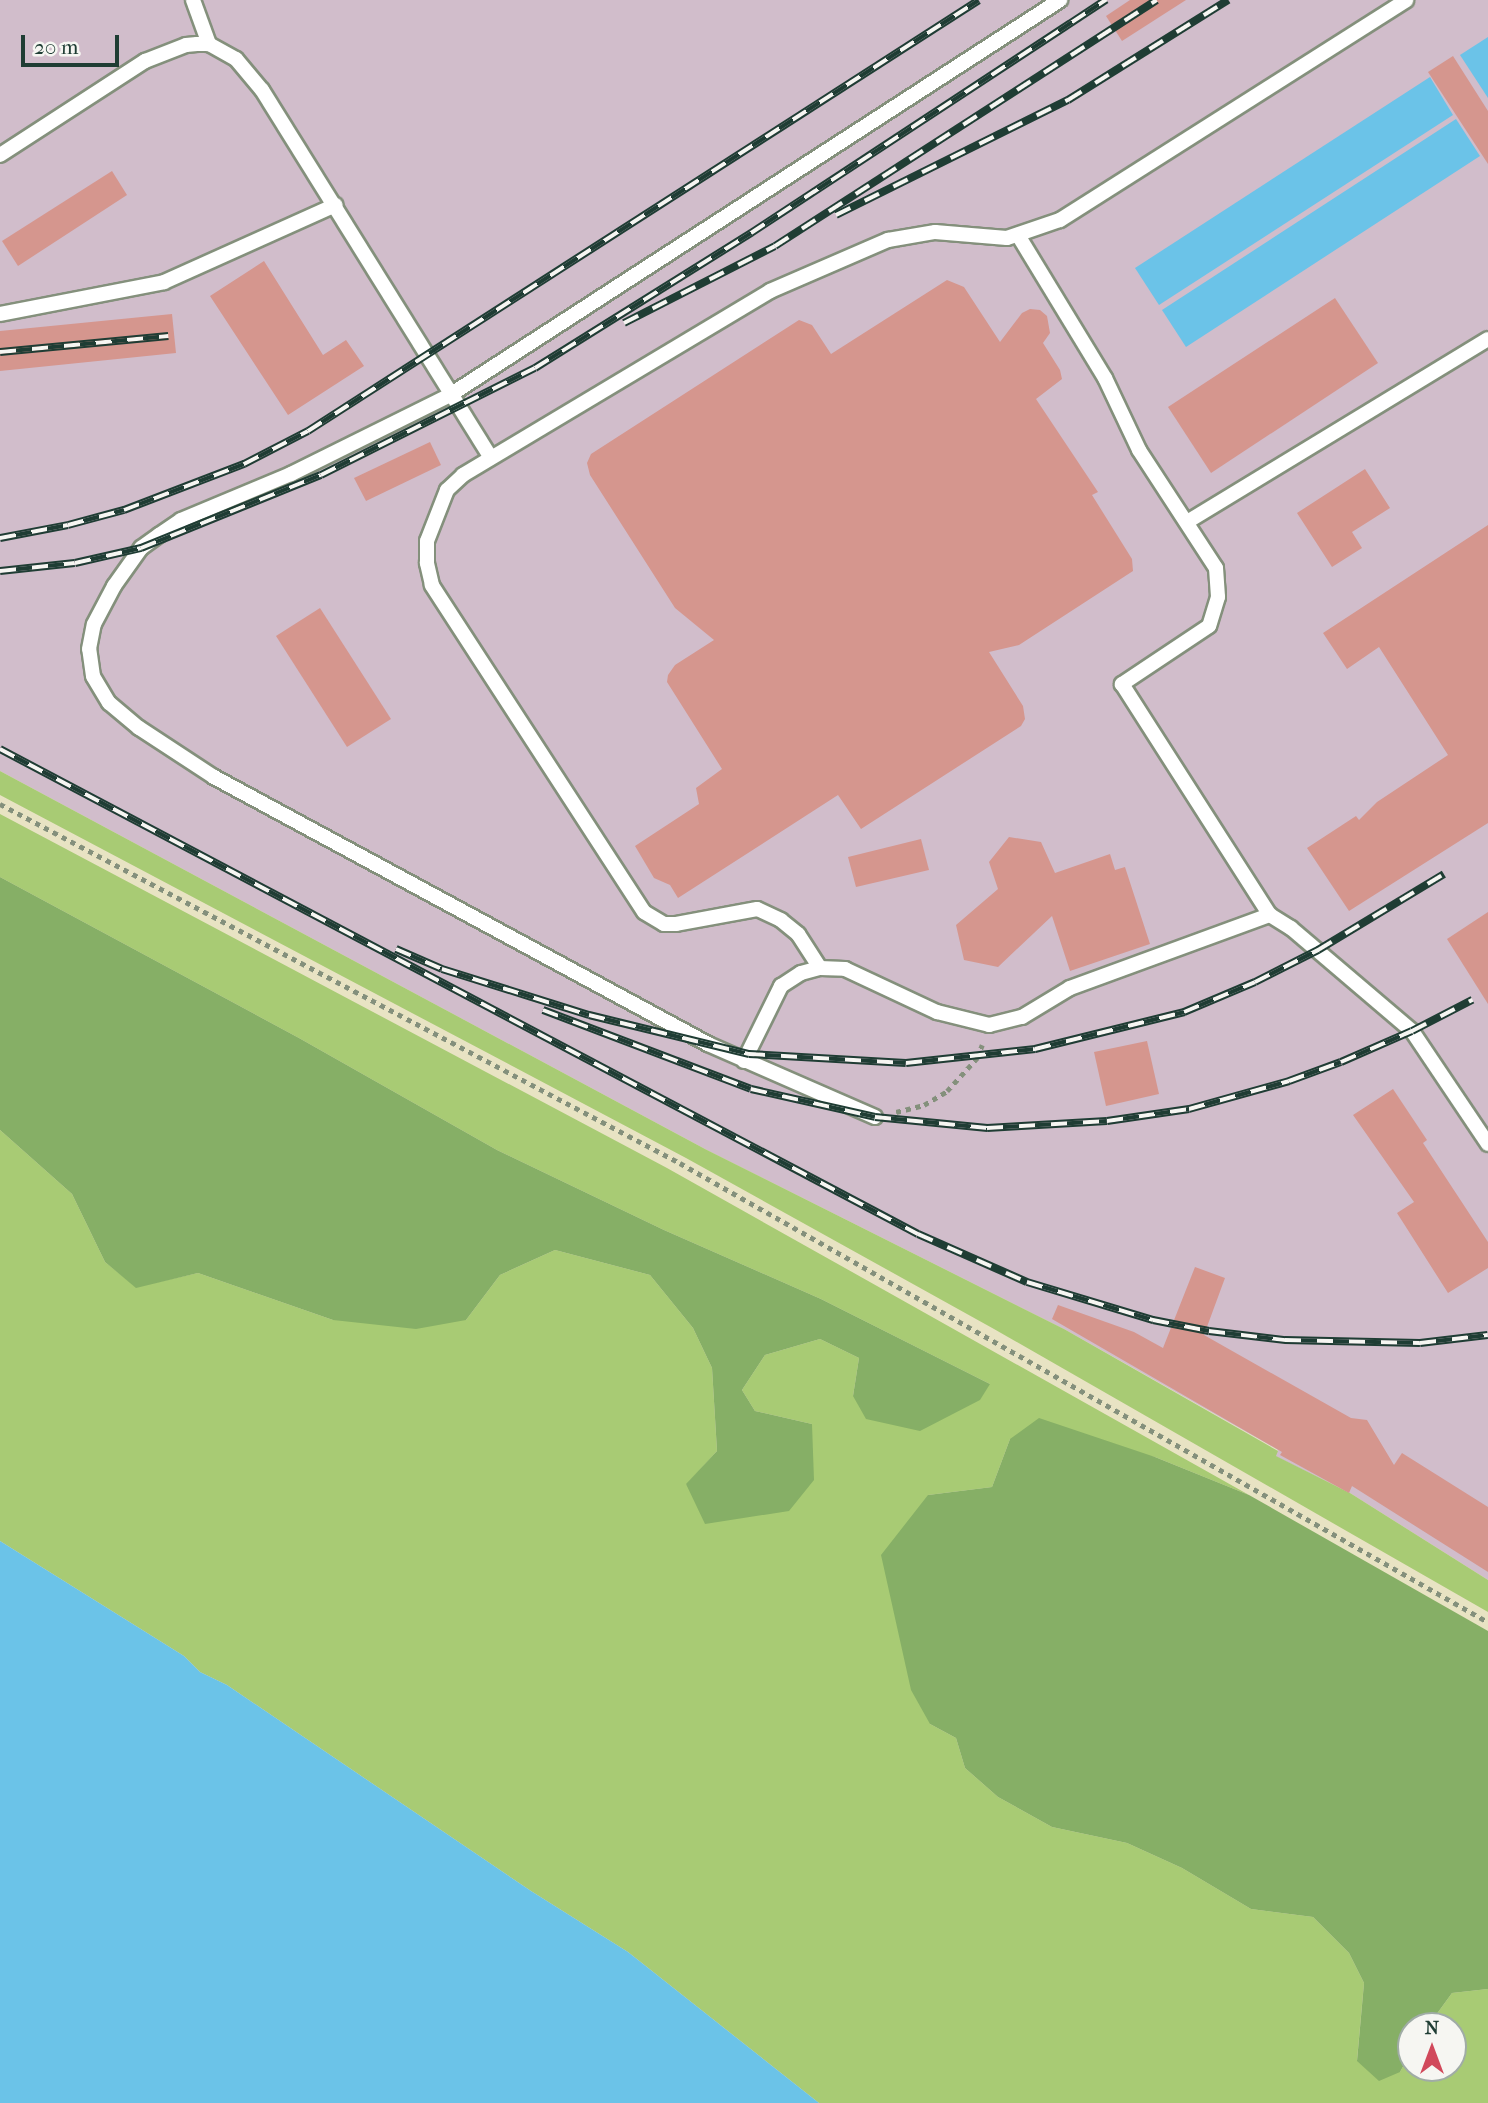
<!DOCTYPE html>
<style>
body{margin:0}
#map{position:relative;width:1488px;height:2103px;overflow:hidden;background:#e8e3c3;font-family:"IM FELL French Canon",serif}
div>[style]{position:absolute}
.industrial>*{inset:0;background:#d1bdcb}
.green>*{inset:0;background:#a8cb74}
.forest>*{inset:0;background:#86af66}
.water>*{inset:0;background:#6bc3e8}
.building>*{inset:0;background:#d5968e}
.path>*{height:4.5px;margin-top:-2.25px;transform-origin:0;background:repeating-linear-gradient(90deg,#84907c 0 5px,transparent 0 10px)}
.roads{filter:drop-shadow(2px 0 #84907c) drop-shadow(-2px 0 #84907c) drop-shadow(0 2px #84907c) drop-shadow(0 -2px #84907c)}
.lane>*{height:14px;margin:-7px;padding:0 7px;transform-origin:7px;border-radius:7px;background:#fff}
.rail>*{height:8px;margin-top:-4px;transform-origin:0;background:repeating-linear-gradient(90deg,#f6f6f2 0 16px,#1f3d34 0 32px);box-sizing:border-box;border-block:2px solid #1f3d34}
span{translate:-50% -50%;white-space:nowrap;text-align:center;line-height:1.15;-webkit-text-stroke:5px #f6f6f2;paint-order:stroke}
.north{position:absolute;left:1397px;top:2012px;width:70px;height:70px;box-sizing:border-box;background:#f6f6f2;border:2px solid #a0aca6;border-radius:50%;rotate:0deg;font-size:19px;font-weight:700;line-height:28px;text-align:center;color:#1f3d34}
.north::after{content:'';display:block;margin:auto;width:24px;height:32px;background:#d1495b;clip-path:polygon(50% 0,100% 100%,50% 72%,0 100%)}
.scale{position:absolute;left:21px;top:35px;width:98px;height:32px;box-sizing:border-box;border:4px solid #1f3d34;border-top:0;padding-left:9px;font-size:21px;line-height:24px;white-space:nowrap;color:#1f3d34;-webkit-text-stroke:5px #f6f6f2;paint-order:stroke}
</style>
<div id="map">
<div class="industrial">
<div style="clip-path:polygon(0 0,1488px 0,1488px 1580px,1350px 1493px,1275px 1456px,1278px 1450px,1064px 1329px,705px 1149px,0 771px)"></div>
</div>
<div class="green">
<div style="clip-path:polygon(0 771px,705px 1149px,1064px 1329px,1278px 1451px,1276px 1456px,1350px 1493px,1488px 1580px,1488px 1612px,994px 1329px,686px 1158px,0 795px)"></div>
<div style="clip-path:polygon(0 814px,667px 1168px,1249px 1495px,1155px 1457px,1010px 1439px,992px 1487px,928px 1495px,930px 1724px,956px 1738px,965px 1768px,998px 1797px,1052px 1827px,1127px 1843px,1182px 1868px,1251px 1909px,1313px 1917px,1349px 1953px,1364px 1983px,1357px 2060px,1400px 2072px,1411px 2052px,1411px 2068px,1453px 2068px,1453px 2026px,1428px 2026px,1452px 1993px,1488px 1989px,1488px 2103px,819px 2103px,628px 1952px,531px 1891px,227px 1685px,200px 1672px,184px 1656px,0 1541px,0 1130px,72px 1194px,105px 1262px,136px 1287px,198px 1273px,333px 1320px,466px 1320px,500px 1275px,555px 1250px,650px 1275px,693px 1328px,712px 1368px,717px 1451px,686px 1485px,812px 1424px,755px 1411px,742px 1390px,765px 1355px,820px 1339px,859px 1358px,853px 1396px,990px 1384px,821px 1299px,664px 1230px,497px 1150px,299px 1038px,0 877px)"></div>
</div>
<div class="forest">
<div style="clip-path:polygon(0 877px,299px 1038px,497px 1150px,664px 1230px,821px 1299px,990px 1384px,980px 1400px,920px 1431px,866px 1419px,853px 1396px,859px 1358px,820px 1339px,765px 1355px,742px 1390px,755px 1411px,812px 1424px,814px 1480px,789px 1511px,705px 1524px,686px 1484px,717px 1451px,712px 1368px,693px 1328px,650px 1275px,555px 1250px,500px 1275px,466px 1320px,416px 1329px,333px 1320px,198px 1273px,136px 1288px,105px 1262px,72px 1194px,0 1130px)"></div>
<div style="clip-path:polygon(1039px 1418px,1155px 1457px,1249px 1495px,1488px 1631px,1488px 1989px,1452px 1993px,1428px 2026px,1411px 2026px,1411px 2052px,1400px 2072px,1379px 2081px,1357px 2061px,1364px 1983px,1349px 1953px,1313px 1917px,1251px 1909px,1182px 1868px,1127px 1843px,1052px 1827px,998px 1797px,965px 1768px,956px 1738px,930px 1724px,911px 1690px,881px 1555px,928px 1495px,992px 1487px,1010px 1439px)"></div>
</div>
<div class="water">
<div style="clip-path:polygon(1488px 37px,1488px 98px,1460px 55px)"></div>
<div style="clip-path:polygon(1430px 77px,1453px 115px,1159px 305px,1135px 268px)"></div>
<div style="clip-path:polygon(1456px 119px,1480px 156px,1186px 347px,1162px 310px)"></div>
<div style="clip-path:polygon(0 1541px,184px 1656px,200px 1672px,227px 1685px,531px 1891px,628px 1952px,819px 2103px,0 2103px)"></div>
</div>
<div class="building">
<div style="clip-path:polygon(1130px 0,1186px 0,1122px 41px,1106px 16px)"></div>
<div style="clip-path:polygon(1453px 56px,1488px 111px,1488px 164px,1428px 72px)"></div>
<div style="clip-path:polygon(112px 171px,127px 195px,18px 266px,2px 241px)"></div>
<div style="clip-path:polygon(264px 261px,323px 355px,346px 340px,364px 366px,288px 415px,210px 296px)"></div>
<div style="clip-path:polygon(947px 280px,964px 287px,1000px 342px,1022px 313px,1030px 309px,1040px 310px,1047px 316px,1050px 333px,1043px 343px,1060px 370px,1062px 379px,1036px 399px,1098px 492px,1092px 495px,1132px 559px,1133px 571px,1019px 645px,989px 652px,1023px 706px,1025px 719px,1021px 726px,861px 829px,838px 795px,678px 898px,670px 885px,654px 878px,635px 846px,699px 804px,696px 788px,722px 769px,667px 682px,668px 675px,675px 665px,714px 640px,675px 608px,590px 475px,587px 463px,591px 454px,799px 320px,812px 325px,831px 354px)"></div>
<div style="clip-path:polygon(1335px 298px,1378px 363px,1211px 473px,1168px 407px)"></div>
<div style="clip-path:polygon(172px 314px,176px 353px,0 371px,0 331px)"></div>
<div style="clip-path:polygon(430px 442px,441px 465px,366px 501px,354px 478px)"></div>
<div style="clip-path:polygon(1365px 469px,1390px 508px,1352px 532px,1362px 548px,1332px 567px,1297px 513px)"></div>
<div style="clip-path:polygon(1488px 525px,1488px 823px,1349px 911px,1307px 848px,1356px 816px,1359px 820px,1377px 802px,1448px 755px,1379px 647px,1347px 669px,1323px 633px)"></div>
<div style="clip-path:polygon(320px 608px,391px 719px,347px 747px,276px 636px)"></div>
<div style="clip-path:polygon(1009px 837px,1041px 842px,1055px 873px,1110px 854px,1115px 870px,1125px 867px,1150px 944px,1070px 971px,1052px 916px,998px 967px,964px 960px,956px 925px,998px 889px,989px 862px)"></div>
<div style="clip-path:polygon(921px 839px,929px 870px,856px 887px,848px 857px)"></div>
<div style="clip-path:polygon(1488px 912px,1488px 1004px,1447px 939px)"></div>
<div style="clip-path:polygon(1147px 1041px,1159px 1094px,1106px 1106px,1094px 1052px)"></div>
<div style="clip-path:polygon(1393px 1089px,1427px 1140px,1423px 1143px,1488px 1242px,1488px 1268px,1448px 1293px,1397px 1213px,1414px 1202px,1353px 1115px)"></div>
<div style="clip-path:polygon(1195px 1267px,1225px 1278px,1204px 1335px,1351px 1418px,1367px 1420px,1394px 1465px,1402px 1453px,1488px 1507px,1488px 1572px,1352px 1486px,1349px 1493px,1280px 1455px,1282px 1452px,1052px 1319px,1058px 1305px,1134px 1332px,1163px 1348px)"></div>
</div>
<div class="path">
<div style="left:0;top:804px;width:769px;rotate:27.83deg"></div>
<div style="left:680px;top:1163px;width:929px;rotate:29.6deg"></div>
<div style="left:896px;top:1112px;width:29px;rotate:-14deg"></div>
<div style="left:924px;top:1105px;width:27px;rotate:-31deg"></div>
<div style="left:947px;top:1091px;width:45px;rotate:-47.7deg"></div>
<div style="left:977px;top:1058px;width:14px;rotate:-69deg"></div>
</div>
<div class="roads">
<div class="lane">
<div style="left:193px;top:0;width:47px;rotate:70deg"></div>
<div style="left:0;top:155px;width:173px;rotate:-33deg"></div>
<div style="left:145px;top:61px;width:44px;rotate:-21.3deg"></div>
<div style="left:186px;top:45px;width:11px;rotate:-5deg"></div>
<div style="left:197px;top:44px;width:12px"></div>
<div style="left:209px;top:44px;width:31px;rotate:29deg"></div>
<div style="left:236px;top:59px;width:40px;rotate:50deg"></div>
<div style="left:262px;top:90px;width:433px;rotate:58.1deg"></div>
<div style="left:1018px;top:235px;width:167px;rotate:58.7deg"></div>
<div style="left:1105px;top:378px;width:80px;rotate:64.7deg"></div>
<div style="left:1139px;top:450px;width:141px;rotate:56.9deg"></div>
<div style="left:1216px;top:568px;width:29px;rotate:86deg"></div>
<div style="left:1218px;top:597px;width:30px;rotate:107deg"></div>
<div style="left:1209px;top:626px;width:105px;rotate:146.3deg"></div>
<div style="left:1122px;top:684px;width:274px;rotate:57.4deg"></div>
<div style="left:1270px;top:915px;width:25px;rotate:32deg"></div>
<div style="left:1291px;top:928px;width:159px;rotate:40.4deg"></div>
<div style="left:1412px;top:1031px;width:136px;rotate:56.1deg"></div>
<div style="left:0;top:314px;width:167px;rotate:-11deg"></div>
<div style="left:164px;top:282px;width:188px;rotate:-24.2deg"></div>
<div style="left:1187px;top:522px;width:352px;rotate:-31.3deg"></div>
<div style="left:820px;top:968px;width:40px;rotate:-122.9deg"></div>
<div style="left:798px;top:934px;width:22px;rotate:-141deg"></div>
<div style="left:781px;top:920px;width:26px;rotate:-155deg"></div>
<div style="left:757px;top:909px;width:82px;rotate:169.5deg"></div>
<div style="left:676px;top:924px;width:12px;rotate:180deg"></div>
<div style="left:664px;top:924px;width:23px;rotate:-149deg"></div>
<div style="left:644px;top:912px;width:390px;rotate:-123deg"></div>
<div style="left:432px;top:585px;width:23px;rotate:-103deg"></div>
<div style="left:427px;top:563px;width:22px;rotate:-90deg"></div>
<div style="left:427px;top:541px;width:55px;rotate:-68.6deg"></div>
<div style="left:447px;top:490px;width:22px;rotate:-43deg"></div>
<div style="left:463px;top:475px;width:358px;rotate:-30.9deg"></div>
<div style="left:770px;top:291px;width:129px;rotate:-23.4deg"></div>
<div style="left:888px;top:240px;width:48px;rotate:-9.7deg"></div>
<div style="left:935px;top:232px;width:72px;rotate:4.8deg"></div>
<div style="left:1007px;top:238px;width:56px;rotate:-18.8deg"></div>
<div style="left:1060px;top:220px;width:410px;rotate:-32.4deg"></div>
<div style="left:744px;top:1061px;width:84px;rotate:-63.7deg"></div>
<div style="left:781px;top:986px;width:24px;rotate:-33deg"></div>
<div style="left:801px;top:973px;width:20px;rotate:-15deg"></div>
<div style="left:820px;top:968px;width:25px;rotate:2deg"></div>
<div style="left:845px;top:969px;width:102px;rotate:25.1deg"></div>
<div style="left:937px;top:1012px;width:54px;rotate:14deg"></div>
<div style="left:989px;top:1025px;width:34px;rotate:-14deg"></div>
<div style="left:1022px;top:1017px;width:56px;rotate:-31.1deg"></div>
<div style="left:1070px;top:988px;width:213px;rotate:-20.1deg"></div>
<div style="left:875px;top:1117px;width:182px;rotate:-156.4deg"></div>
<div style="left:708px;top:1044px;width:562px;rotate:-151.61deg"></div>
<div style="left:214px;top:777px;width:90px;rotate:-146.8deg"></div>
<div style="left:139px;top:728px;width:39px;rotate:-140deg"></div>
<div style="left:109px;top:703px;width:31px;rotate:-121deg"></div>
<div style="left:93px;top:676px;width:27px;rotate:-98deg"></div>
<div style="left:89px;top:649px;width:25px;rotate:-79deg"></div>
<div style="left:94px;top:624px;width:43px;rotate:-62.2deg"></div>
<div style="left:114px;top:586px;width:47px;rotate:-54.6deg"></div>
<div style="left:141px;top:548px;width:22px;rotate:-36deg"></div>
<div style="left:159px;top:535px;width:27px;rotate:-34deg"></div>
<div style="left:181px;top:520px;width:119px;rotate:-22.7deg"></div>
<div style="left:291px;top:474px;width:178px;rotate:-26.4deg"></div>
<div style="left:450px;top:395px;width:727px;rotate:-32.92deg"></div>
</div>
</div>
<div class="rail">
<div style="left:836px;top:215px;width:259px;rotate:-26.4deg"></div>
<div style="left:1068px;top:100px;width:189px;rotate:-32deg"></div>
<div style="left:624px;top:323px;width:169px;rotate:-27deg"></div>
<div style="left:775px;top:246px;width:454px;rotate:-32.8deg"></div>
<div style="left:0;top:352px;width:169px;rotate:-5.4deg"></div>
<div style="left:0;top:538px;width:69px;rotate:-10.8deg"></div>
<div style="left:68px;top:525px;width:58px;rotate:-15deg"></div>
<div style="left:124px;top:510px;width:129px;rotate:-21deg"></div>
<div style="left:244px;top:464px;width:72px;rotate:-27.3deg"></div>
<div style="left:308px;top:431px;width:797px;rotate:-32.71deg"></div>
<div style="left:0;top:571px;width:75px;rotate:-6.1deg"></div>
<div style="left:75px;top:563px;width:68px;rotate:-12.8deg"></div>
<div style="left:141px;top:548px;width:194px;rotate:-22.1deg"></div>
<div style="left:321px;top:475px;width:239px;rotate:-26.6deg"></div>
<div style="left:535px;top:368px;width:255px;rotate:-32deg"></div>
<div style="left:751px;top:233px;width:425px;rotate:-33.3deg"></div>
<div style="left:0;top:749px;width:1038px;rotate:27.85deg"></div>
<div style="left:918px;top:1234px;width:119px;rotate:23.8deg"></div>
<div style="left:1027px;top:1282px;width:132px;rotate:16.8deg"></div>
<div style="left:1153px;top:1320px;width:57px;rotate:11.1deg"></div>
<div style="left:1209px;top:1331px;width:77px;rotate:6.8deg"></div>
<div style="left:1285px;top:1340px;width:135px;rotate:1.3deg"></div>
<div style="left:1420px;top:1343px;width:68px;rotate:-6.7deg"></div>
<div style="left:396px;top:949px;width:50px;rotate:23.5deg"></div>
<div style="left:442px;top:969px;width:154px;rotate:17.4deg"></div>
<div style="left:589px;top:1015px;width:165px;rotate:13.7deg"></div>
<div style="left:749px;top:1054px;width:157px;rotate:3.3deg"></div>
<div style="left:906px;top:1063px;width:130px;rotate:-6.2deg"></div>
<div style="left:1035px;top:1049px;width:154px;rotate:-13.9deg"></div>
<div style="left:1184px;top:1012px;width:77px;rotate:-22.9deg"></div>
<div style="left:1255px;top:982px;width:71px;rotate:-26.9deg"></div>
<div style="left:1318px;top:950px;width:147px;rotate:-31.1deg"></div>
<div style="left:543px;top:1010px;width:222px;rotate:20.8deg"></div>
<div style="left:751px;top:1089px;width:127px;rotate:12.7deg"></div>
<div style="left:875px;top:1117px;width:113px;rotate:5.6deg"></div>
<div style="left:987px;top:1128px;width:120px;rotate:-3.3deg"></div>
<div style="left:1107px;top:1121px;width:83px;rotate:-8.3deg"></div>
<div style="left:1189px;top:1109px;width:104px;rotate:-15.6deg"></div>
<div style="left:1289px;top:1081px;width:55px;rotate:-20.1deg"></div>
<div style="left:1341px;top:1062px;width:77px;rotate:-23.6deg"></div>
<div style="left:1412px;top:1031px;width:68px;rotate:-27.3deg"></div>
</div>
<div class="north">N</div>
<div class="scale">20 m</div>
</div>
